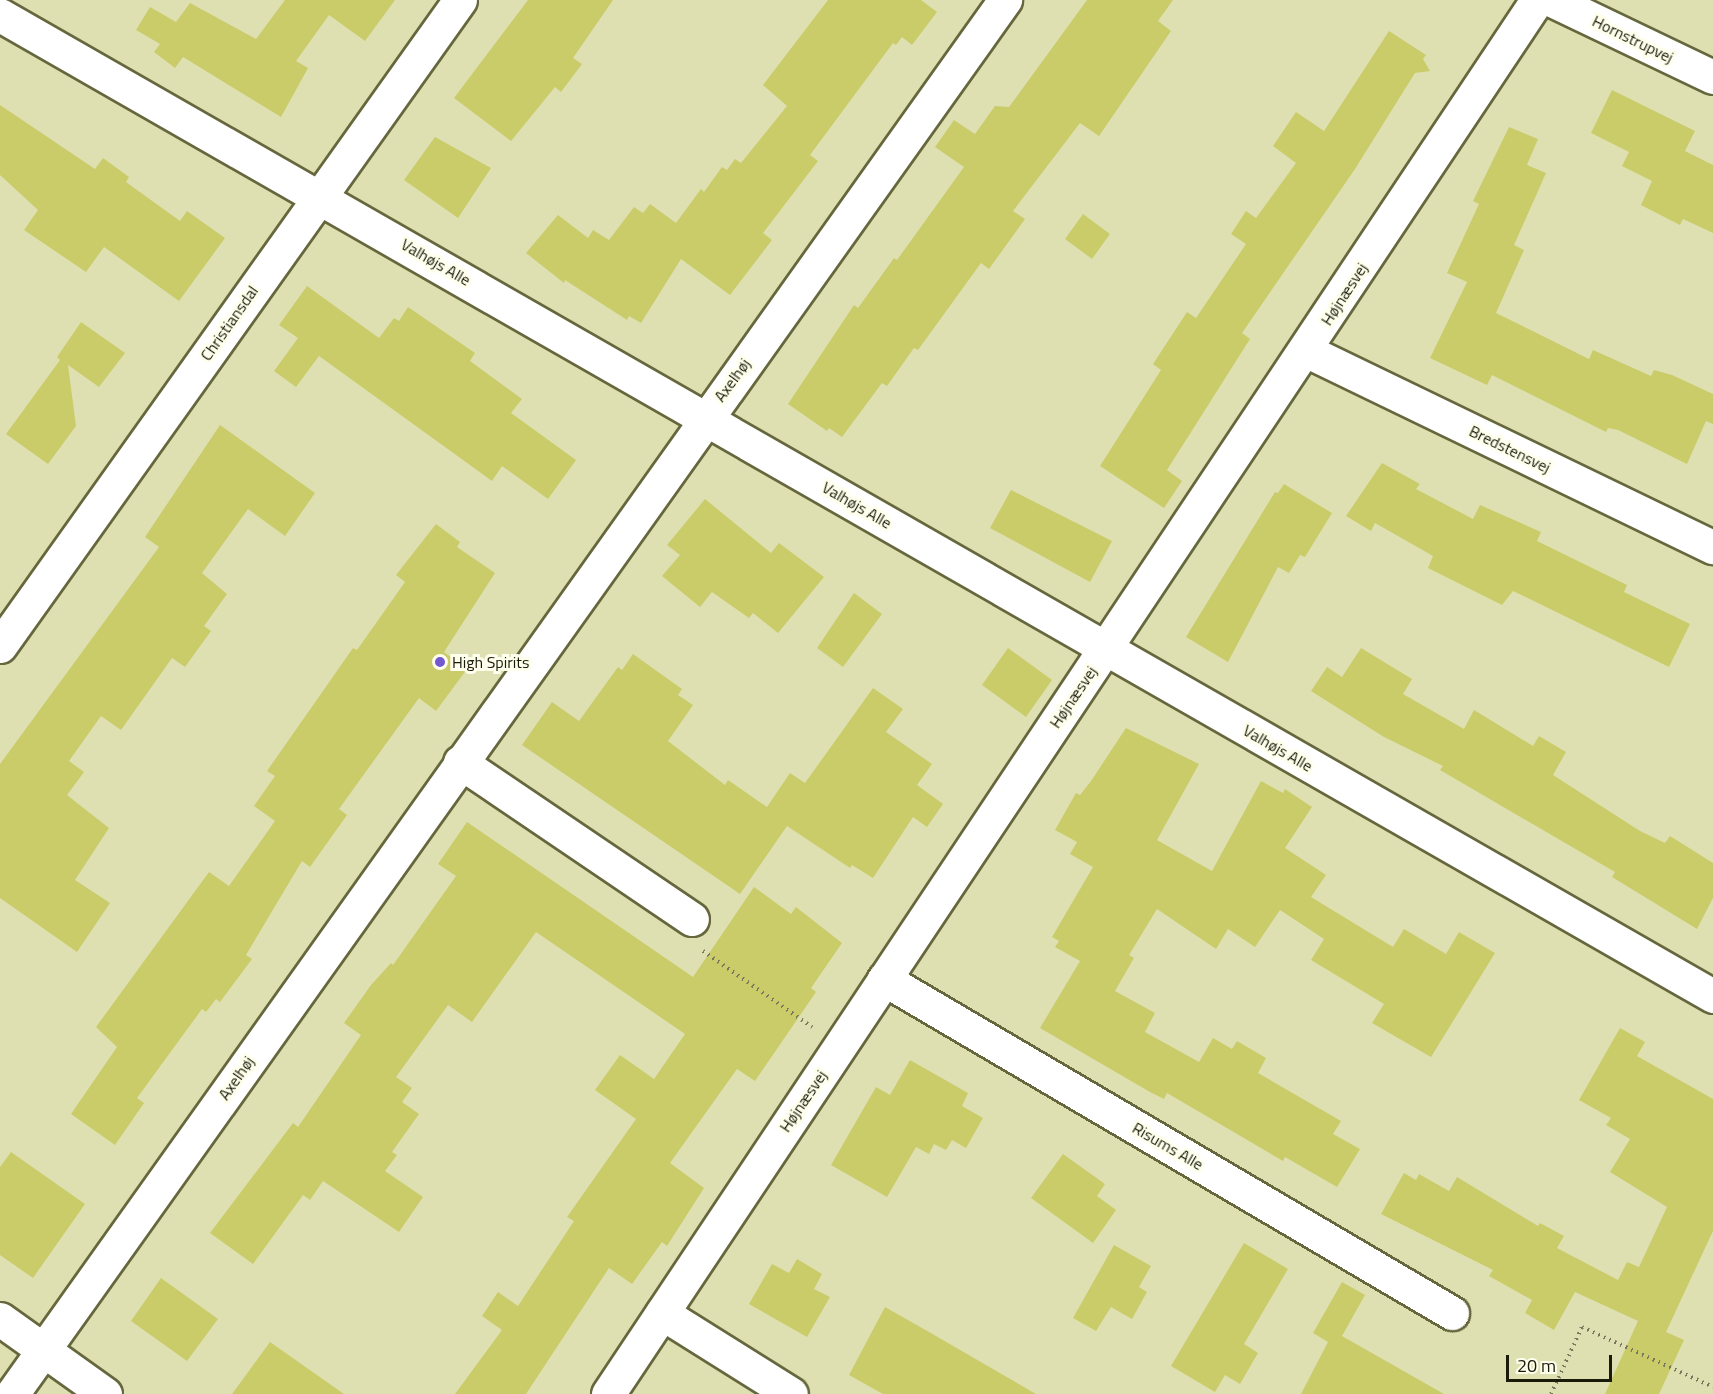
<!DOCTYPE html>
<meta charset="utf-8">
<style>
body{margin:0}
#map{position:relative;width:1713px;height:1394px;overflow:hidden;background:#dee0b2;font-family:"Titillium Web",sans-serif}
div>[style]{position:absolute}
.building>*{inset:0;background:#cacc6a}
.path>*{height:4px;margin-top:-2px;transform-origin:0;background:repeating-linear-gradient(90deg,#777859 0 1.5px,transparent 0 6px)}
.roads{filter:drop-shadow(2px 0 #66673d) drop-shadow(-2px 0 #66673d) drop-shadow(0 2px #66673d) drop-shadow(0 -2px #66673d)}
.street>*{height:33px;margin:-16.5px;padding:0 16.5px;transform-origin:16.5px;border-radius:16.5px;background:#fff}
.dots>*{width:16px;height:16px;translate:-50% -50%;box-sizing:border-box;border:3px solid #feffec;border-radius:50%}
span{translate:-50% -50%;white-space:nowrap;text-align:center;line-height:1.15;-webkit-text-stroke:6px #feffec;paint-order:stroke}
.street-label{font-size:16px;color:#1b1b0a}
.poi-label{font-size:16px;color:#1b1b0a}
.left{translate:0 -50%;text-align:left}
.scale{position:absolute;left:1506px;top:1355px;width:106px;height:27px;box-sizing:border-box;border:3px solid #1b1b0a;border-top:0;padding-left:8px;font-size:18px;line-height:21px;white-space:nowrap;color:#1b1b0a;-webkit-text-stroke:4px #feffec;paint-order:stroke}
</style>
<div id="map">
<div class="building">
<div style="clip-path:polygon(285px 0,395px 0,365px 41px,329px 15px,296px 61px,308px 68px,281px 117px,183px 57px,175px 68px,154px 52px,160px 44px,136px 30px,150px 7px,176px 22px,190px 3px,256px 39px)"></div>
<div style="clip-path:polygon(528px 0,613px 0,573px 58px,582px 64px,561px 92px,555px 87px,511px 141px,454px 98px)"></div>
<div style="clip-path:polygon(828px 0,921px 0,937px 12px,912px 45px,902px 37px,896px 45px,893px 43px,810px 155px,818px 161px,763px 233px,772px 240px,730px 295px,681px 259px,641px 323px,629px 316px,627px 320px,565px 280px,564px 283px,526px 253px,558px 215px,588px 238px,593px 230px,609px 240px,634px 207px,643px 213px,650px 204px,676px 223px,701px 189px,704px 192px,722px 167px,727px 170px,735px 159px,741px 163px,787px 106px,763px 85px)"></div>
<div style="clip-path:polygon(1087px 0,1173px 0,1158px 21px,1171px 31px,1099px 136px,1080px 123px,1013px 211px,1025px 219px,989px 269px,981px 263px,918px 350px,914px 348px,887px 386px,882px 383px,842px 437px,829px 428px,827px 431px,788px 404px,854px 305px,858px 308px,894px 258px,897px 260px,964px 167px,935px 147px,954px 120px,975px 134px,995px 106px,1009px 107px)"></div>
<div style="clip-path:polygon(1389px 31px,1426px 55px,1423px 59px,1430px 71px,1415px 73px,1355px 169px,1242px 333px,1250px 339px,1167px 470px,1182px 481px,1164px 508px,1100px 466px,1161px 370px,1153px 364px,1187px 312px,1196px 318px,1246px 244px,1231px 234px,1246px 211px,1256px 218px,1296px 163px,1273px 146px,1296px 112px,1324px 131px)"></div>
<div style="clip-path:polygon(1612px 90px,1695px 131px,1685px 151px,1713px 165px,1713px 233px,1683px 219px,1680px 225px,1641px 205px,1652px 181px,1622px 166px,1629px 152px,1591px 133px)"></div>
<div style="clip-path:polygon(0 105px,95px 169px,103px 158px,129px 177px,126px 182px,180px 221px,187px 211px,225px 238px,179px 301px,104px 247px,86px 272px,24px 230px,38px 210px,0 175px)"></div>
<div style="clip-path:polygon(1509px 127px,1538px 139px,1527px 165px,1546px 173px,1514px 245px,1524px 250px,1496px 313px,1589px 359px,1593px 350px,1651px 376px,1654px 370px,1672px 375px,1713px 394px,1713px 424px,1706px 421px,1687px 464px,1618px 430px,1608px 428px,1606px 432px,1492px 375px,1487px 385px,1430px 358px,1467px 282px,1447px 273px,1479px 204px,1473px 201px)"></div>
<div style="clip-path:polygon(435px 137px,491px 168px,458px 218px,404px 180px)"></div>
<div style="clip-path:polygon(1083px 214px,1110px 234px,1092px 259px,1065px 239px)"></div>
<div style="clip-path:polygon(307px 286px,379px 338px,394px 318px,399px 321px,408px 307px,475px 353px,470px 361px,522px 399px,511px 413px,576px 460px,548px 499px,502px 466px,492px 481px,319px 356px,296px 387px,274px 371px,298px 338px,279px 325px)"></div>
<div style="clip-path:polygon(81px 322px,125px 353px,99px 387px,68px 365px,76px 426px,48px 464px,6px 434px,60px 360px,57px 357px)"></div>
<div style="clip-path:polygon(220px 425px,315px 493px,285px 536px,248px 509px,202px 573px,227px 594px,204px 626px,211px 631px,185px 667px,172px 658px,121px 730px,101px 716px,69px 761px,84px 772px,67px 795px,109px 828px,75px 880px,110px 903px,77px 952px,0 898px,0 764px,159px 547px,145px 537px)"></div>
<div style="clip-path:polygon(1382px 463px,1420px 484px,1416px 489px,1473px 519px,1480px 505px,1541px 532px,1537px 541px,1627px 585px,1624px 592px,1690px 624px,1669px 667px,1513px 591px,1502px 605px,1428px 568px,1433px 556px,1375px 523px,1371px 531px,1346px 516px)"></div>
<div style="clip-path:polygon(1284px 484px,1332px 513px,1305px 557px,1300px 555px,1289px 573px,1278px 567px,1228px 662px,1186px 637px,1275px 492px,1278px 493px)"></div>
<div style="clip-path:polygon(1011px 490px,1112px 541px,1090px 582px,990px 528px)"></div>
<div style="clip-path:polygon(705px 499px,771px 553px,779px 543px,824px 577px,778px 633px,753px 613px,749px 618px,712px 592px,700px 607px,662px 576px,680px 555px,667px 545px)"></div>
<div style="clip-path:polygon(436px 524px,460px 542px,457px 547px,495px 573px,444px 652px,467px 669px,436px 711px,419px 698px,339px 809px,347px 815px,310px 867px,302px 861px,246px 955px,252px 959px,220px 1002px,216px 999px,206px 1012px,202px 1009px,137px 1098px,144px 1103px,115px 1145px,71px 1114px,117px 1047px,96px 1027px,209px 872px,229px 886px,275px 821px,254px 806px,275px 776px,267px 771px,353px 648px,357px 650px,405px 582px,396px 575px)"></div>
<div style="clip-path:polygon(854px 593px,882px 614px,843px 667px,817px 648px)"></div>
<div style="clip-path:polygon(1008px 648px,1052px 680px,1026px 717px,982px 685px)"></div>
<div style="clip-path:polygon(1361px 648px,1412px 679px,1403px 694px,1464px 729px,1474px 710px,1533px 746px,1539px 736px,1566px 752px,1553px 775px,1640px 831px,1665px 843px,1670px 836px,1713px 863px,1713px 898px,1697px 929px,1612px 877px,1615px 872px,1440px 770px,1443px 766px,1384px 737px,1311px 691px,1327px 667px,1342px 677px)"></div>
<div style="clip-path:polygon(633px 654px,682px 689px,678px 695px,693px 705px,668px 741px,725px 785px,728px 780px,767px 807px,790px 773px,805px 783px,873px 688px,903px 709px,886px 732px,932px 764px,917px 785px,943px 804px,927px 827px,913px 817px,873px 878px,852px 865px,850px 868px,787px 826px,740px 894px,522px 745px,552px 702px,579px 721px,618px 667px,622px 670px)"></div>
<div style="clip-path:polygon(1126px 728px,1199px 764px,1157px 840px,1212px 871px,1261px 781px,1283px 793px,1285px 789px,1312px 807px,1285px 848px,1326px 875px,1311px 897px,1393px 947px,1404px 929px,1446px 954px,1459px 932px,1495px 953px,1431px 1057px,1372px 1023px,1384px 1004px,1311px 960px,1324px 939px,1280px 910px,1255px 947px,1228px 929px,1216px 949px,1157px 909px,1129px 955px,1134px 958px,1115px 991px,1155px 1013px,1145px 1032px,1199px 1062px,1213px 1038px,1232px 1049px,1237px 1041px,1266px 1058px,1258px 1073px,1341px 1121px,1333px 1134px,1360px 1149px,1337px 1187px,1285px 1157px,1283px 1161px,1167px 1093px,1164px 1099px,1150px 1092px,1040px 1028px,1080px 961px,1055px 947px,1059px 941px,1052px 937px,1093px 867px,1070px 854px,1077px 842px,1055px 830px,1076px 793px,1080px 795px,1091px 781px)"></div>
<div style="clip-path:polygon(467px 822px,693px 977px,754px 887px,791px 914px,796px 907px,842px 943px,811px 988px,816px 992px,755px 1081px,737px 1069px,670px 1163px,704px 1188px,667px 1246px,662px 1242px,632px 1284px,609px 1268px,526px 1394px,455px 1394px,502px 1330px,482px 1316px,498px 1292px,518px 1306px,574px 1221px,567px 1217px,636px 1119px,595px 1090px,620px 1055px,654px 1079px,685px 1034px,536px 932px,472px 1022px,448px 1005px,396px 1077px,412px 1088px,402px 1102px,419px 1114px,392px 1152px,397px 1155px,385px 1171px,423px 1197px,399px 1232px,323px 1181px,310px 1200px,303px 1195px,253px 1264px,210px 1233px,293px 1123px,298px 1127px,361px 1035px,344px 1023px,371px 985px,391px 963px,393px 965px,456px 876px,438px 864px)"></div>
<div style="clip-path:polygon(1620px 1028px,1645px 1042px,1637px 1056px,1713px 1099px,1713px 1231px,1666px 1332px,1684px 1340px,1659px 1394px,1605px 1394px,1638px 1321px,1575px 1292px,1554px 1330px,1525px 1313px,1532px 1300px,1489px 1276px,1493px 1270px,1381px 1214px,1404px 1173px,1416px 1180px,1419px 1174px,1449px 1191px,1457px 1177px,1538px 1226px,1540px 1223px,1564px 1236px,1557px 1248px,1618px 1280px,1627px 1262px,1639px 1267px,1667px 1207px,1610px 1172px,1630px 1139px,1606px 1125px,1611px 1118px,1579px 1100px)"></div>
<div style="clip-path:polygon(910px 1060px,968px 1093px,962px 1106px,983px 1118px,966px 1148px,952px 1140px,946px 1150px,934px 1144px,929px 1154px,916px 1147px,887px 1197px,831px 1165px,876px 1087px,890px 1095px)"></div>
<div style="clip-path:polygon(11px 1152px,85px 1204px,33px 1278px,0 1255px,0 1167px)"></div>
<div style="clip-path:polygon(1063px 1154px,1105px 1184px,1097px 1196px,1116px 1210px,1093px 1243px,1031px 1198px)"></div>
<div style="clip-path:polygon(1244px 1243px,1288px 1269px,1244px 1344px,1258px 1353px,1240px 1384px,1225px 1375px,1215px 1392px,1171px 1366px)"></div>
<div style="clip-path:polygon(1114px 1245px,1151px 1266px,1139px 1287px,1147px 1292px,1132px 1319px,1111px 1307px,1096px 1331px,1073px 1318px)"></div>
<div style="clip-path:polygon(797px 1259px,822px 1274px,814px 1289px,830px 1297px,807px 1337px,749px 1304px,772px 1264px,789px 1273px)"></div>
<div style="clip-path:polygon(161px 1278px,218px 1319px,187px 1361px,131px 1321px)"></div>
<div style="clip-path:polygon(1342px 1282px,1365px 1295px,1342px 1336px,1444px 1394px,1301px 1394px,1328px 1342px,1313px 1333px)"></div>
<div style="clip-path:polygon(885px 1307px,929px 1332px,1036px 1394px,883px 1394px,849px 1375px)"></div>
<div style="clip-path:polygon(270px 1342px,344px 1394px,232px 1394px)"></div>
</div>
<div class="path">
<div style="left:703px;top:951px;width:133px;rotate:34.9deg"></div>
<div style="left:1551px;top:1394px;width:74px;rotate:-65.2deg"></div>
<div style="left:1582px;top:1327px;width:144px;rotate:24.6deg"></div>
</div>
<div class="roads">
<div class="street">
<div style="left:1552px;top:0;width:178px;rotate:25.6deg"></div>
<div style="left:0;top:15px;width:1974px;rotate:29.8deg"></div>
<div style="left:1307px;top:351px;width:451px;rotate:25.8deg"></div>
<div style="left:0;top:646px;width:793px;rotate:-54.55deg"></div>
<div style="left:460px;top:762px;width:280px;rotate:34.1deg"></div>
<div style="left:884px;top:979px;width:659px;rotate:30.46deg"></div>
<div style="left:662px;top:1313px;width:152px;rotate:32.1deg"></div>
<div style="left:0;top:1319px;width:129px;rotate:35.5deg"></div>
<div style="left:12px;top:1394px;width:1712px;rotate:-54.54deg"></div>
<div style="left:608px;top:1394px;width:1675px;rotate:-56.32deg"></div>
</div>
</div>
<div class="dots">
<div style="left:440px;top:662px;background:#7458d2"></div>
</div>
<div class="street-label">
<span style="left:1633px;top:39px;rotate:26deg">Hornstrupvej</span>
<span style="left:436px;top:262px;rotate:30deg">Valhøjs Alle</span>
<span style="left:1344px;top:294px;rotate:-57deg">Højnæsvej</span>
<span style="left:229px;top:323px;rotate:-55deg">Christiansdal</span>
<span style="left:732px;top:380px;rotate:-54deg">Axelhøj</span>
<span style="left:1510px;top:449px;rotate:26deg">Bredstensvej</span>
<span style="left:857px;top:505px;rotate:30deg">Valhøjs Alle</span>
<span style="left:1073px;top:697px;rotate:-56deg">Højnæsvej</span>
<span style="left:1278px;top:748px;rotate:30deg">Valhøjs Alle</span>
<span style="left:236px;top:1078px;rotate:-55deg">Axelhøj</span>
<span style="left:803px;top:1101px;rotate:-56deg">Højnæsvej</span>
<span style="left:1168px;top:1146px;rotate:30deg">Risums Alle</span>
</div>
<div class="poi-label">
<span class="left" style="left:452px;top:662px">High Spirits</span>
</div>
<div class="scale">20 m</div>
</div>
